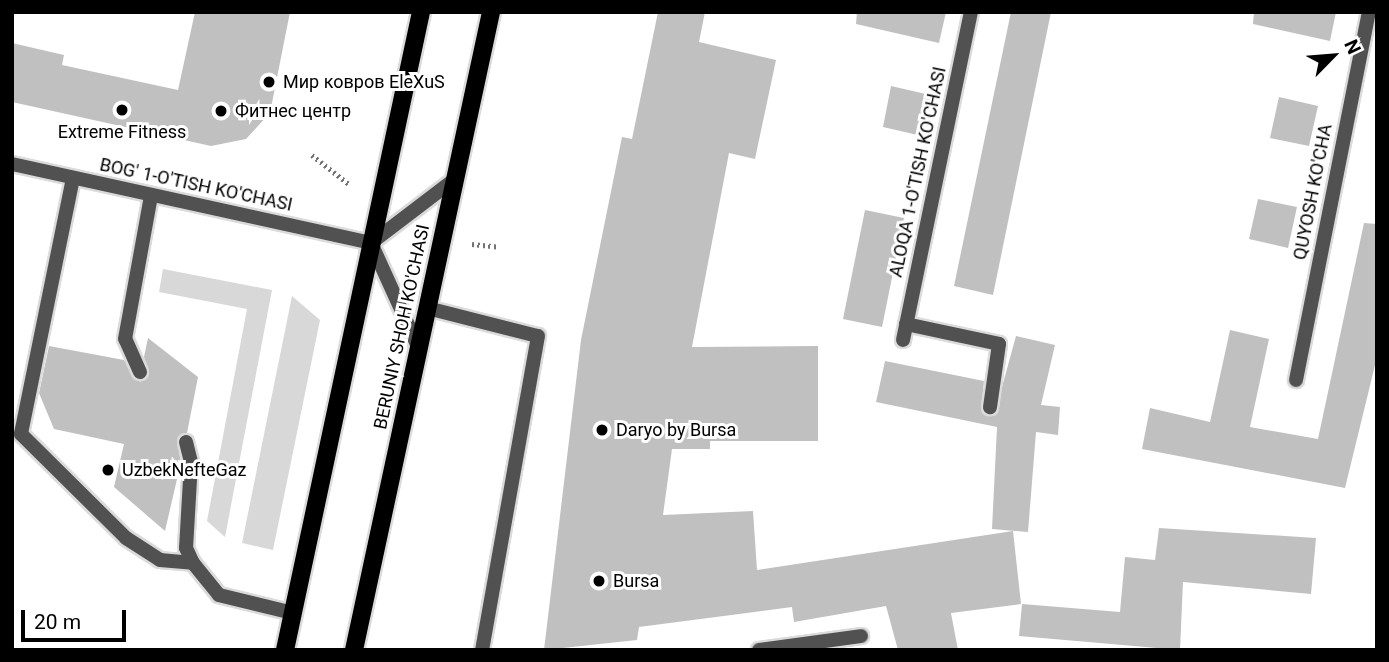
<!DOCTYPE html>
<meta charset="utf-8">
<style>
body{margin:0}
#map{position:relative;width:1389px;height:662px;overflow:hidden;background:#fff;font-family:Roboto,sans-serif}
div>[style]{position:absolute}
.green>*{inset:0;background:#d8d8d8}
.building>*{inset:0;background:#c0c0c0}
.path>*{height:4.5px;margin-top:-2.25px;transform-origin:0;background:repeating-linear-gradient(90deg,#737373 0 2px,transparent 0 5.5px)}
.roads{filter:drop-shadow(2px 0 #dbdbdb) drop-shadow(-2px 0 #dbdbdb) drop-shadow(0 2px #dbdbdb) drop-shadow(0 -2px #dbdbdb)}
.service>*{height:14px;margin:-7px;padding:0 7px;transform-origin:7px;border-radius:7px;background:#515151}
.minor>*{height:14px;margin:-7px;padding:0 7px;transform-origin:7px;border-radius:7px;background:#515151}
.tertiary>*{height:14px;margin:-7px;padding:0 7px;transform-origin:7px;border-radius:7px;background:#515151}
.primary>*{height:18px;margin:-9px;padding:0 9px;transform-origin:9px;border-radius:9px;background:#000}
.dots>*{width:19px;height:19px;translate:-50% -50%;box-sizing:border-box;border:4px solid #fff;border-radius:50%}
span{translate:-50% -50%;white-space:nowrap;text-align:center;line-height:1.15;-webkit-text-stroke:6px #fff;paint-order:stroke}
.poi-label{font-size:18px;color:#000}
.left{translate:0 -50%;text-align:left}
.street-label{font-size:18px;color:#000}
.frame{position:absolute;inset:0;border:14px solid #000;pointer-events:none}
.north{position:absolute;left:1298px;top:21px;width:70px;height:70px;-webkit-text-stroke:5px #fff;paint-order:stroke;rotate:65deg;font-size:19px;font-weight:700;line-height:28px;text-align:center;color:#000}
.north::after{content:'';display:block;margin:auto;width:24px;height:32px;background:#000;clip-path:polygon(50% 0,100% 100%,50% 72%,0 100%)}
.scale{position:absolute;left:21px;top:610px;width:105px;height:32px;box-sizing:border-box;border:4px solid #000;border-top:0;padding-left:9px;font-size:21px;line-height:24px;white-space:nowrap;color:#000;-webkit-text-stroke:5px #fff;paint-order:stroke}
</style>
<div id="map">
<div class="green">
<div style="clip-path:polygon(163px 269px,272px 290px,225px 537px,207px 521px,247px 309px,159px 292px)"></div>
<div style="clip-path:polygon(292px 296px,320px 320px,273px 550px,242px 543px)"></div>
</div>
<div class="building">
<div style="clip-path:polygon(195px 12px,290px 12px,270px 113px,246px 139px,211px 146px,12px 102px,12px 43px,64px 55px,62px 65px,178px 90px)"></div>
<div style="clip-path:polygon(658px 12px,705px 12px,699px 42px,776px 60px,755px 159px,729px 153px,692px 347px,818px 346px,818px 441px,710px 441px,710px 449px,672px 449px,663px 515px,753px 511px,757px 570px,1013px 531px,1021px 604px,951px 613px,958px 650px,898px 650px,886px 606px,794px 622px,792px 607px,639px 627px,637px 640px,544px 650px,581px 340px,622px 137px,632px 139px)"></div>
<div style="clip-path:polygon(857px 12px,946px 12px,939px 43px,856px 24px)"></div>
<div style="clip-path:polygon(1011px 12px,1051px 12px,993px 295px,954px 286px)"></div>
<div style="clip-path:polygon(1254px 12px,1336px 12px,1330px 41px,1253px 24px)"></div>
<div style="clip-path:polygon(891px 86px,930px 95px,922px 136px,883px 127px)"></div>
<div style="clip-path:polygon(1279px 97px,1318px 106px,1309px 146px,1270px 138px)"></div>
<div style="clip-path:polygon(1258px 199px,1297px 207px,1288px 248px,1249px 239px)"></div>
<div style="clip-path:polygon(865px 210px,904px 218px,882px 327px,843px 319px)"></div>
<div style="clip-path:polygon(1364px 223px,1377px 224px,1377px 357px,1345px 488px,1142px 449px,1150px 408px,1210px 422px,1230px 330px,1269px 339px,1250px 427px,1318px 439px)"></div>
<div style="clip-path:polygon(1016px 336px,1055px 345px,1041px 405px,1060px 407px,1058px 435px,1036px 432px,1028px 532px,992px 529px,997px 427px,876px 402px,885px 361px,984px 381px,981px 410px,994px 416px)"></div>
<div style="clip-path:polygon(148px 338px,198px 377px,187px 433px,177px 440px,181px 462px,165px 531px,114px 487px,124px 444px,54px 429px,39px 393px,49px 346px,124px 360px,140px 382px,149px 374px,144px 357px)"></div>
<div style="clip-path:polygon(1159px 528px,1316px 538px,1311px 594px,1183px 582px,1180px 650px,1019px 636px,1022px 604px,1120px 612px,1125px 557px,1155px 560px)"></div>
</div>
<div class="path">
<div style="left:312px;top:155px;width:47px;rotate:38.1deg"></div>
<div style="left:472px;top:244px;width:27px;rotate:6deg"></div>
</div>
<div class="roads">
<div class="service">
<div style="left:73px;top:178px;width:261px;rotate:101.5deg"></div>
<div style="left:21px;top:434px;width:148px;rotate:44.7deg"></div>
<div style="left:126px;top:538px;width:40px;rotate:32.9deg"></div>
<div style="left:160px;top:560px;width:33px;rotate:5deg"></div>
<div style="left:427px;top:308px;width:114px;rotate:14.2deg"></div>
<div style="left:538px;top:336px;width:319px;rotate:100.1deg"></div>
<div style="left:906px;top:324px;width:95px;rotate:12.1deg"></div>
<div style="left:999px;top:344px;width:64px;rotate:98.1deg"></div>
<div style="left:140px;top:372px;width:36px;rotate:-114deg"></div>
<div style="left:125px;top:339px;width:145px;rotate:-79.7deg"></div>
<div style="left:186px;top:442px;width:21px;rotate:76deg"></div>
<div style="left:191px;top:462px;width:86px;rotate:93.3deg"></div>
<div style="left:186px;top:548px;width:17px;rotate:65deg"></div>
<div style="left:193px;top:563px;width:41px;rotate:50.9deg"></div>
<div style="left:219px;top:595px;width:76px;rotate:13.7deg"></div>
</div>
<div class="minor">
<div style="left:903px;top:340px;width:335px;rotate:-78.3deg"></div>
<div style="left:1296px;top:380px;width:375px;rotate:-78.8deg"></div>
<div style="left:759px;top:650px;width:103px;rotate:-7.8deg"></div>
</div>
<div class="tertiary">
<div style="left:12px;top:164px;width:368px;rotate:12.4deg"></div>
<div style="left:371px;top:243px;width:106px;rotate:-37.3deg"></div>
<div style="left:371px;top:243px;width:116px;rotate:65.6deg"></div>
</div>
<div class="primary">
<div style="left:285px;top:650px;width:652px;rotate:-77.97deg"></div>
<div style="left:354px;top:650px;width:653px;rotate:-77.88deg"></div>
</div>
</div>
<div class="dots">
<div style="left:269px;top:82px;background:#000"></div>
<div style="left:122px;top:110px;background:#000"></div>
<div style="left:221px;top:111px;background:#000"></div>
<div style="left:602px;top:430px;background:#000"></div>
<div style="left:108px;top:470px;background:#000"></div>
<div style="left:599px;top:581px;background:#000"></div>
</div>
<div class="poi-label">
<span class="left" style="left:283px;top:82px">Мир ковров EleXuS</span>
<span class="left" style="left:235px;top:111px">Фитнес центр</span>
<span style="left:122px;top:132px">Extreme Fitness</span>
<span class="left" style="left:616px;top:430px">Daryo by Bursa</span>
<span class="left" style="left:122px;top:470px">UzbekNefteGaz</span>
<span class="left" style="left:613px;top:581px">Bursa</span>
</div>
<div class="street-label">
<span style="left:918px;top:172px;rotate:-78deg">ALOQA 1-O'TISH KO'CHASI</span>
<span style="left:196px;top:185px;rotate:12deg">BOG' 1-O'TISH KO'CHASI</span>
<span style="left:1313px;top:192px;rotate:-79deg">QUYOSH KO'CHA</span>
<span style="left:402px;top:327px;rotate:-78deg">BERUNIY SHOH KO'CHASI</span>
</div>
<div class="frame"></div>
<div class="north">N</div>
<div class="scale">20 m</div>
</div>
